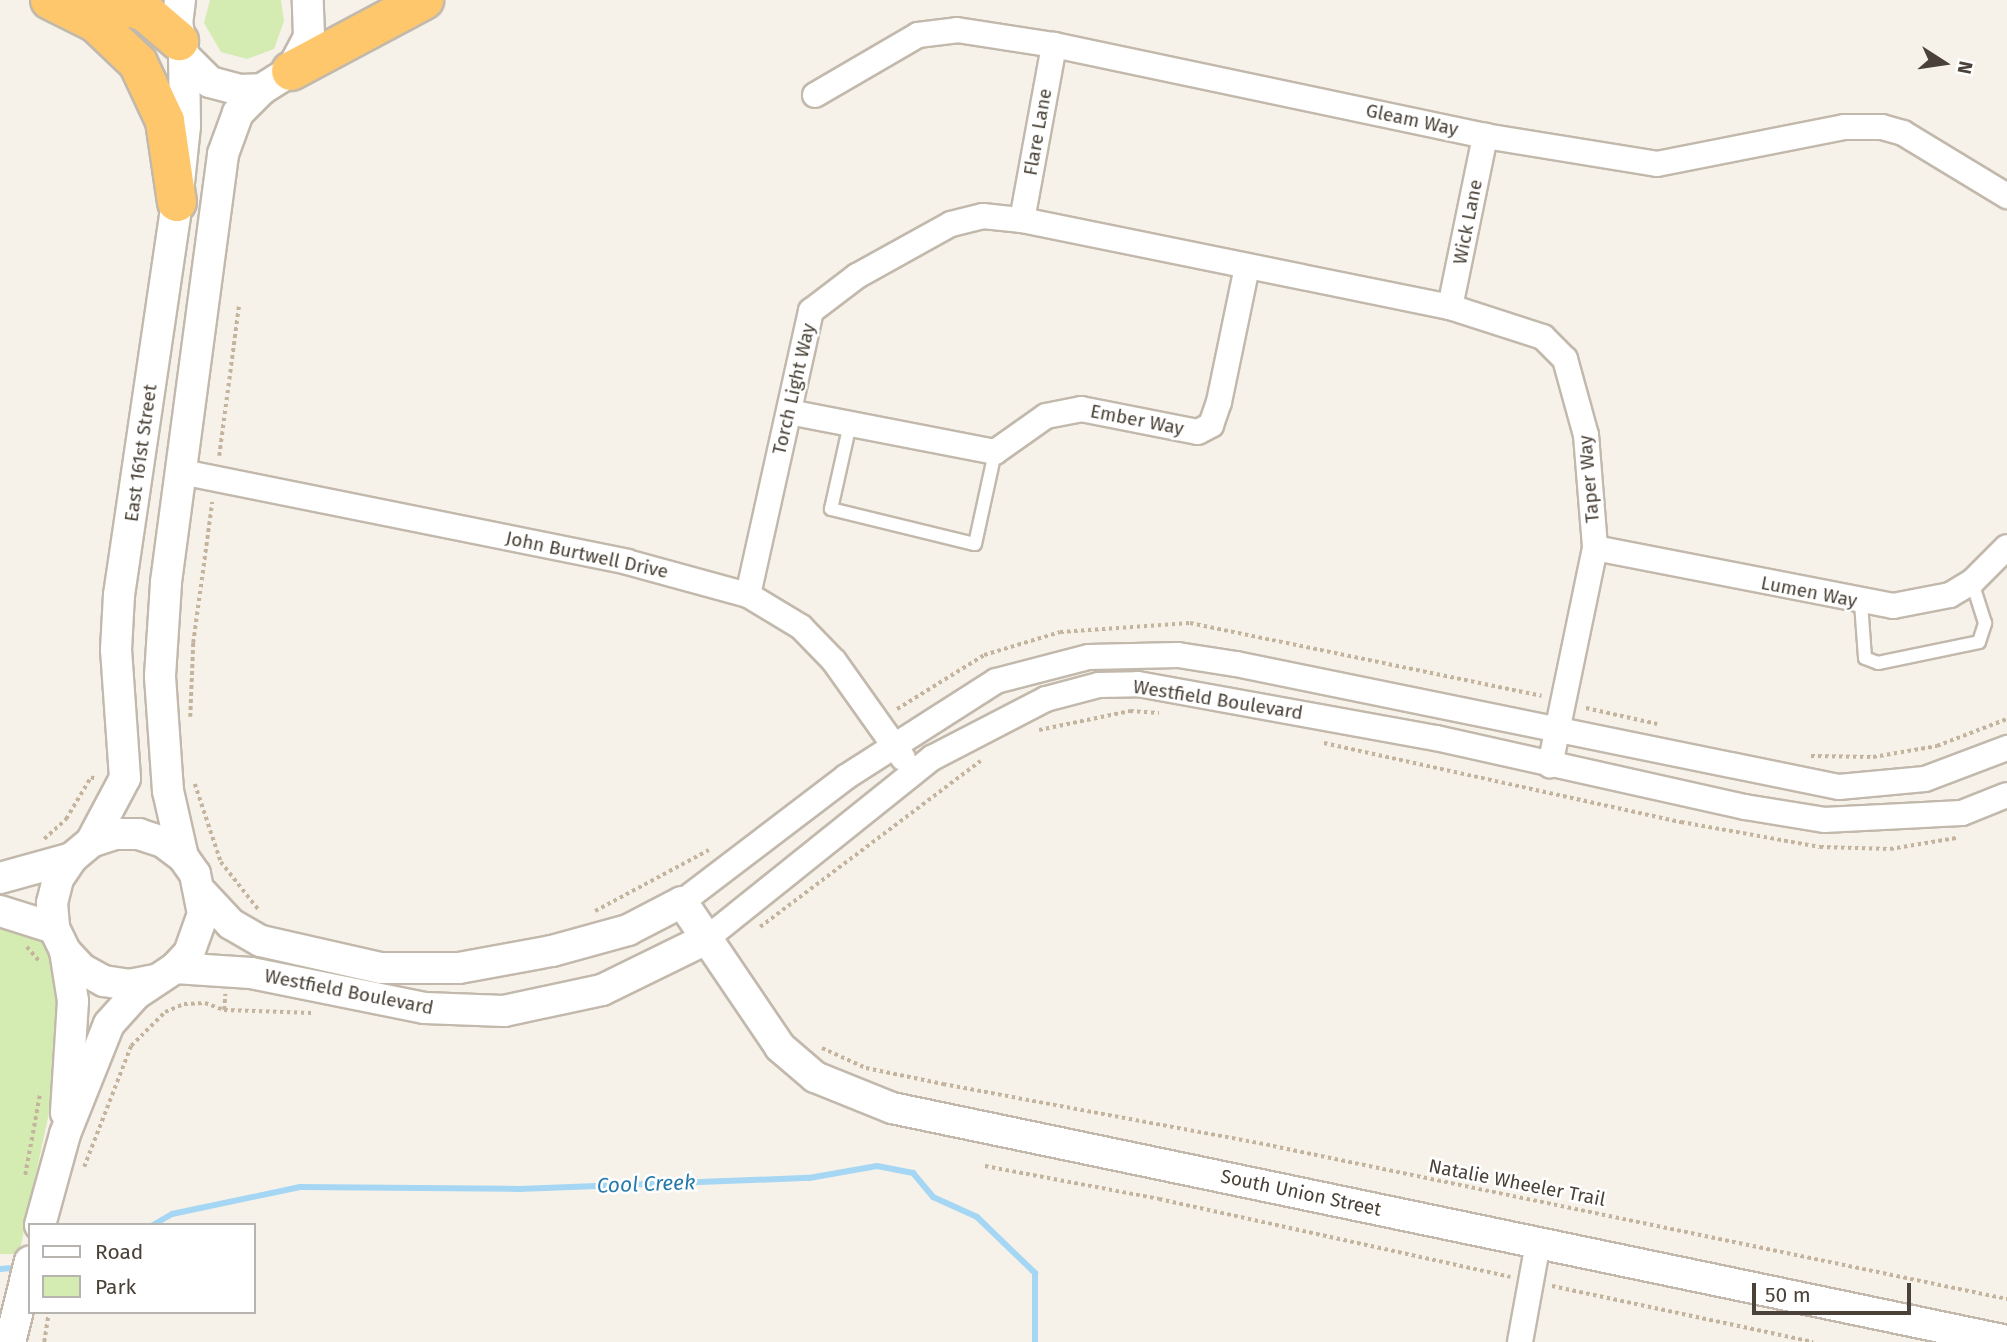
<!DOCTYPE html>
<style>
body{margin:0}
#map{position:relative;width:2007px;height:1342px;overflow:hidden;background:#f6f2ea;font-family:"Fira Sans",sans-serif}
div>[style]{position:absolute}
.green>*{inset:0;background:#d4ebb2}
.stream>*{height:6px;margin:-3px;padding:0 3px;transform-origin:3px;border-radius:3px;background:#a5d7f4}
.path>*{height:3.5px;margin-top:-1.75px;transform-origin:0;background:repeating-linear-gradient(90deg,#c4b49d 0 3.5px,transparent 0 7px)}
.roads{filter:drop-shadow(2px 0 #c2b9ac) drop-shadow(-2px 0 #c2b9ac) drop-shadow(0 2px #c2b9ac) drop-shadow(0 -2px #c2b9ac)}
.service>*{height:12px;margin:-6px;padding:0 6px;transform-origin:6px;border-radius:6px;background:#fff}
.minor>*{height:24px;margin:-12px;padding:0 12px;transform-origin:12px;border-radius:12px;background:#fff}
.tertiary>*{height:30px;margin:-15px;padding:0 15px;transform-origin:15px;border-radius:15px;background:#fff}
.motorway>*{height:38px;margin:-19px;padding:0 19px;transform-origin:19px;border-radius:19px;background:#ffc76c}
span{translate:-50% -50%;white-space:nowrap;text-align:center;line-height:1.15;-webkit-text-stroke:5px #fff;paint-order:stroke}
.street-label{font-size:19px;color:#4a4238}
.water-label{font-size:21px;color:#287aab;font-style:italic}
.legend{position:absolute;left:28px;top:1223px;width:228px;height:91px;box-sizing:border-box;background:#fff;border:2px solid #b7b3af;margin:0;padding:9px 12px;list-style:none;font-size:21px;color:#4a4238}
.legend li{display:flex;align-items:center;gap:14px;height:35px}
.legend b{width:35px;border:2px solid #b7b3af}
.north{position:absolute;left:1909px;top:28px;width:70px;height:70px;-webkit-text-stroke:5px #fff;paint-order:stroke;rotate:102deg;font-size:19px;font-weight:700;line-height:28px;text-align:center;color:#4a4238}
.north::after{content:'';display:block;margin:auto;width:24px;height:32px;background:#4a4238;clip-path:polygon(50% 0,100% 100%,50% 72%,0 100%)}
.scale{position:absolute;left:1752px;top:1283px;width:159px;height:32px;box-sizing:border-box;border:4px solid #4a4238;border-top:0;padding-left:9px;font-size:21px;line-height:24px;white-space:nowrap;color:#4a4238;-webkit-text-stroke:5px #fff;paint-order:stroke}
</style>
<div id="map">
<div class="green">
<div style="clip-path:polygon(210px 0,281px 0,284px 21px,274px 49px,247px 59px,221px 52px,204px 23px)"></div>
<div style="clip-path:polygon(0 923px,40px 935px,56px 951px,63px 995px,57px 1075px,19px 1254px,0 1254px)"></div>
</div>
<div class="stream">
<div style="left:153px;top:1225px;width:22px;rotate:-30deg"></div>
<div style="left:172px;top:1214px;width:131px;rotate:-11.9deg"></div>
<div style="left:300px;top:1187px;width:219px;rotate:0.5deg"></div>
<div style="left:519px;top:1189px;width:290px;rotate:-2.2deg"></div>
<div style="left:809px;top:1178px;width:69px;rotate:-10deg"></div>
<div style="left:877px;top:1166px;width:37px;rotate:11deg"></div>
<div style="left:913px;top:1173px;width:31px;rotate:50deg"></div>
<div style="left:933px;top:1197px;width:48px;rotate:24.4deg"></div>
<div style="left:977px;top:1217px;width:81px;rotate:44deg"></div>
<div style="left:1035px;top:1273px;width:69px;rotate:90deg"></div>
<div style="left:0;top:1269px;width:21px;rotate:-5deg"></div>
</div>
<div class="path">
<div style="left:219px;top:456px;width:152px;rotate:-82.5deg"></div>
<div style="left:1586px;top:708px;width:73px;rotate:12.7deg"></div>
<div style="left:897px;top:709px;width:102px;rotate:-31.8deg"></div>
<div style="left:984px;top:655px;width:79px;rotate:-16.8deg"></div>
<div style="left:1060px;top:632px;width:130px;rotate:-4deg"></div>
<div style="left:1190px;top:623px;width:359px;rotate:11.7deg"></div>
<div style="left:190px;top:717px;width:74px;rotate:-87.7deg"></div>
<div style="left:193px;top:643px;width:142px;rotate:-82.3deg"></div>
<div style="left:1039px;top:730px;width:93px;rotate:-11.8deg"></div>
<div style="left:1130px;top:711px;width:29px;rotate:4deg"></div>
<div style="left:1324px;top:743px;width:366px;rotate:12.5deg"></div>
<div style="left:1681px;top:822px;width:141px;rotate:10.2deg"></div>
<div style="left:1820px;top:847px;width:70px;rotate:1.6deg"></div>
<div style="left:1890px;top:849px;width:67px;rotate:-9.5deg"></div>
<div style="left:1811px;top:756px;width:62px;rotate:0.9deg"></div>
<div style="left:1873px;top:757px;width:65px;rotate:-9.8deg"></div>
<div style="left:1937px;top:746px;width:75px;rotate:-21.1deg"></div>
<div style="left:195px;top:784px;width:82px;rotate:71.6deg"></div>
<div style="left:221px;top:862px;width:60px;rotate:51.8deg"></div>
<div style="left:44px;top:839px;width:30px;rotate:-42deg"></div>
<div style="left:66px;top:819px;width:49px;rotate:-59.2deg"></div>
<div style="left:91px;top:777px;width:5px;rotate:22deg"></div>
<div style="left:595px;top:911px;width:129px;rotate:-28.2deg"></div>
<div style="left:760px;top:927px;width:276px;rotate:-37deg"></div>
<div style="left:27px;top:947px;width:20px;rotate:49deg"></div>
<div style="left:224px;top:1010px;width:16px;rotate:-86deg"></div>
<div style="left:822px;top:1048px;width:48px;rotate:24.4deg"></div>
<div style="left:866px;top:1068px;width:79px;rotate:11.7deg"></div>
<div style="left:943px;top:1084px;width:336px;rotate:10.6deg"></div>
<div style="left:1273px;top:1146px;width:750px;rotate:11.77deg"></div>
<div style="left:985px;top:1166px;width:177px;rotate:10.7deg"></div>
<div style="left:1159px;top:1199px;width:360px;rotate:12.5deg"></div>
<div style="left:84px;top:1167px;width:130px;rotate:-68.8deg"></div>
<div style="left:131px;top:1046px;width:48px;rotate:-45deg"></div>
<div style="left:165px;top:1012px;width:21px;rotate:-23deg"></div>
<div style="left:184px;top:1004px;width:21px;rotate:-3deg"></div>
<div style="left:205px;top:1003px;width:20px;rotate:20deg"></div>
<div style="left:224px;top:1010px;width:88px;rotate:2deg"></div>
<div style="left:25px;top:1175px;width:83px;rotate:-79.6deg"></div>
<div style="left:1552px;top:1286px;width:267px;rotate:12.1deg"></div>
<div style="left:44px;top:1342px;width:30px;rotate:-81deg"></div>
</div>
<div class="roads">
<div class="service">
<div style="left:850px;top:424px;width:87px;rotate:102.6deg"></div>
<div style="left:831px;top:509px;width:148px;rotate:13.7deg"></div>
<div style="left:975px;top:544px;width:94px;rotate:-77.7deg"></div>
<div style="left:1861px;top:603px;width:55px;rotate:85.8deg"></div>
<div style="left:1865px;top:658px;width:14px;rotate:21deg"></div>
<div style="left:1878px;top:663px;width:103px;rotate:-11.7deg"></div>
<div style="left:1979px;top:642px;width:20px;rotate:-72deg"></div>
<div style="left:1985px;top:623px;width:43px;rotate:-107.6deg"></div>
</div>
<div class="minor">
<div style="left:815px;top:95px;width:119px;rotate:-30.2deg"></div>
<div style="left:918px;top:35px;width:39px;rotate:-7deg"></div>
<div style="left:957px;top:30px;width:98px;rotate:8.8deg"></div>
<div style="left:1054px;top:45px;width:441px;rotate:11.9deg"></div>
<div style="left:1485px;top:136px;width:174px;rotate:9.2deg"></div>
<div style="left:1657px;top:164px;width:191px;rotate:-11.2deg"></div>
<div style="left:1844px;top:127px;width:38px"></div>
<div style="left:1882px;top:127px;width:22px;rotate:16deg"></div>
<div style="left:1903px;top:133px;width:122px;rotate:31.2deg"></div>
<div style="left:1022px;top:220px;width:178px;rotate:-79.6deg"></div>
<div style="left:1450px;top:307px;width:175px;rotate:-78.4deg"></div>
<div style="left:789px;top:412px;width:210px;rotate:11deg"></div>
<div style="left:995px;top:452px;width:62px;rotate:-35.2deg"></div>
<div style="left:1046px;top:416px;width:36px;rotate:-11deg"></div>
<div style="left:1081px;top:409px;width:119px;rotate:11.1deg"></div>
<div style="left:1198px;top:432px;width:15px;rotate:-28deg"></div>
<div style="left:1211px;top:425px;width:24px;rotate:-71deg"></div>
<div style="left:1219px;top:402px;width:138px;rotate:-78.3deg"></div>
<div style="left:182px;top:472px;width:454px;rotate:11.4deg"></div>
<div style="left:627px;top:562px;width:125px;rotate:15.3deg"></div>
<div style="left:748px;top:595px;width:62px;rotate:31.1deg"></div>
<div style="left:801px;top:627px;width:47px;rotate:45.9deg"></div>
<div style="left:834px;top:661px;width:119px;rotate:54.6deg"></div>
<div style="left:1595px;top:548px;width:304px;rotate:11deg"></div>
<div style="left:1893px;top:606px;width:58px;rotate:-10.9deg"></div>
<div style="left:1950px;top:595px;width:26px;rotate:-31deg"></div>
<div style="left:1972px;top:582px;width:49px;rotate:-45deg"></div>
<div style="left:748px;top:595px;width:291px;rotate:-77.5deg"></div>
<div style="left:811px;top:311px;width:58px;rotate:-37.3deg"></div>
<div style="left:857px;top:276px;width:107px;rotate:-29deg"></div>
<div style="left:951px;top:224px;width:33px;rotate:-14deg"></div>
<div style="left:983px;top:216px;width:39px;rotate:6deg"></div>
<div style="left:1022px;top:220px;width:437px;rotate:11.5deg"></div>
<div style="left:1450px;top:307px;width:98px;rotate:17.9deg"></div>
<div style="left:1543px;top:337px;width:31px;rotate:45deg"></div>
<div style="left:1565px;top:359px;width:79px;rotate:74.6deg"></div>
<div style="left:1586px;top:435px;width:113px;rotate:85.4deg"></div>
<div style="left:1595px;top:548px;width:222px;rotate:101.7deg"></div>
<div style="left:682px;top:902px;width:206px;rotate:-37.3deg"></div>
<div style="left:846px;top:777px;width:178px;rotate:-32.6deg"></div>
<div style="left:996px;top:681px;width:96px;rotate:-14.5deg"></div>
<div style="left:1089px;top:657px;width:89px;rotate:-1.3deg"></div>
<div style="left:1178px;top:655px;width:59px;rotate:8.8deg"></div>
<div style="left:1236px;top:664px;width:615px;rotate:11.53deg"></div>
<div style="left:1839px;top:787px;width:86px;rotate:-5.3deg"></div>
<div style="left:1925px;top:779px;width:88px;rotate:-20.7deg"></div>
<div style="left:706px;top:939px;width:290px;rotate:-38.7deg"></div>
<div style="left:932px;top:758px;width:128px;rotate:-27.4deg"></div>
<div style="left:1046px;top:699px;width:55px;rotate:-14.8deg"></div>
<div style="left:1099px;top:685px;width:39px;rotate:-1deg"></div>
<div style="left:1138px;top:684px;width:303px;rotate:10.3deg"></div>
<div style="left:1436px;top:738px;width:317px;rotate:12.6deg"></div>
<div style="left:1745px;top:807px;width:80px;rotate:9.3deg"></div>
<div style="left:1824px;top:820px;width:138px;rotate:-2.9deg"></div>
<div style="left:1962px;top:813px;width:48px;rotate:-21.8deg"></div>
<div style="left:1520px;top:1342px;width:101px;rotate:-79.7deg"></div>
</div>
<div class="tertiary">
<div style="left:180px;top:0;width:23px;rotate:97deg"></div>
<div style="left:177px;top:23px;width:34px;rotate:78deg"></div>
<div style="left:184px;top:56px;width:37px;rotate:45deg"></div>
<div style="left:210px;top:82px;width:30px;rotate:15deg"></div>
<div style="left:239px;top:90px;width:23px;rotate:-2deg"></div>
<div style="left:262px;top:89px;width:34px;rotate:-32deg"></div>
<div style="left:291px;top:71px;width:38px;rotate:-62deg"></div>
<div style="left:309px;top:37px;width:37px;rotate:-92deg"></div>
<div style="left:91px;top:842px;width:72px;rotate:-62deg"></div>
<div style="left:125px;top:778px;width:128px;rotate:-94deg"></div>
<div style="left:116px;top:650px;width:55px;rotate:-86.9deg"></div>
<div style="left:119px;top:595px;width:397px;rotate:-81.6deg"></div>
<div style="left:177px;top:202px;width:76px;rotate:-84deg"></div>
<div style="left:185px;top:126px;width:70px;rotate:-90.8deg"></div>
<div style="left:183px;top:857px;width:68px;rotate:-102.8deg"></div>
<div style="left:168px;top:791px;width:115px;rotate:-94deg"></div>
<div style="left:160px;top:676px;width:94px;rotate:-86.3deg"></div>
<div style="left:166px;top:582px;width:432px;rotate:-82.4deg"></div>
<div style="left:223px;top:154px;width:44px;rotate:-69.9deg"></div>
<div style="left:238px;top:113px;width:34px;rotate:-45deg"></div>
<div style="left:0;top:878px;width:75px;rotate:-15.5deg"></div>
<div style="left:202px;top:893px;width:42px;rotate:46.9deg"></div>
<div style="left:231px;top:924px;width:34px;rotate:30deg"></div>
<div style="left:261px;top:941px;width:123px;rotate:12.7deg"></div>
<div style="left:381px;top:968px;width:78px"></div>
<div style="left:459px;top:968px;width:95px;rotate:-10.4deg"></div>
<div style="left:552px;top:951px;width:79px;rotate:-15.4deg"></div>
<div style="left:628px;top:930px;width:61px;rotate:-27.4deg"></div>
<div style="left:682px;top:902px;width:175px;rotate:55.9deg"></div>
<div style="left:780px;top:1047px;width:46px;rotate:40.6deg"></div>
<div style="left:815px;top:1077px;width:83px;rotate:21.9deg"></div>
<div style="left:892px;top:1108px;width:1139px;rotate:11.8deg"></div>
<div style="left:0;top:911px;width:57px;rotate:17.5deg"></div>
<div style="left:65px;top:951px;width:51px;rotate:80.9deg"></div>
<div style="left:73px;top:1001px;width:112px;rotate:93.6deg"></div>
<div style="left:175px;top:968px;width:76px;rotate:3.8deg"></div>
<div style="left:251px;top:973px;width:177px;rotate:11.4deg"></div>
<div style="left:425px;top:1008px;width:79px;rotate:2.2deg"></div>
<div style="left:504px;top:1011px;width:100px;rotate:-12.1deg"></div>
<div style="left:602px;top:990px;width:116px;rotate:-26.1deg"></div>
<div style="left:40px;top:1225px;width:94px;rotate:-74.6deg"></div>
<div style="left:65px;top:1134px;width:118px;rotate:-68.2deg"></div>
<div style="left:109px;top:1024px;width:40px;rotate:-48deg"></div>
<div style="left:136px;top:994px;width:47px;rotate:-33.7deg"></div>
<div style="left:175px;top:968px;width:21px;rotate:-47deg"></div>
<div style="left:189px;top:953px;width:41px;rotate:-70.3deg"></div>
<div style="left:203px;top:914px;width:41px;rotate:-101.3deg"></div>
<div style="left:195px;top:874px;width:21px;rotate:-125deg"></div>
<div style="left:183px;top:857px;width:25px;rotate:-143deg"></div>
<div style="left:163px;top:842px;width:25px;rotate:-162deg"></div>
<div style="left:139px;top:834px;width:24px;rotate:180deg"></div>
<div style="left:115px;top:834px;width:25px;rotate:162deg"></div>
<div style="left:91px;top:842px;width:25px;rotate:140deg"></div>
<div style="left:72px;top:858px;width:25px;rotate:124deg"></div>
<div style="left:58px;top:879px;width:25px;rotate:104deg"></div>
<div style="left:52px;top:903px;width:25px;rotate:85deg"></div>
<div style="left:54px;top:928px;width:25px;rotate:64deg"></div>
<div style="left:65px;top:951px;width:25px;rotate:47deg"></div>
<div style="left:82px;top:969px;width:25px;rotate:29deg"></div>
<div style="left:104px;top:981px;width:25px;rotate:9deg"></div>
<div style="left:129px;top:985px;width:25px;rotate:-11deg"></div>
<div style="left:10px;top:1342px;width:83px;rotate:-76.1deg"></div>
</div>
<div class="motorway">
<div style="left:50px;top:0;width:51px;rotate:26.6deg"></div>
<div style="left:96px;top:23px;width:58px;rotate:43.6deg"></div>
<div style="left:138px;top:63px;width:64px;rotate:65deg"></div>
<div style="left:165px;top:121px;width:82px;rotate:81.6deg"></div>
<div style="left:103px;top:0;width:44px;rotate:15.9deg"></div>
<div style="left:145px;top:12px;width:45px;rotate:40.5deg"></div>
<div style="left:291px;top:71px;width:151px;rotate:-28.1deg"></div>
</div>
</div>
<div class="street-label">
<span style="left:1412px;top:120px;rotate:12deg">Gleam Way</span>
<span style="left:1038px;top:132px;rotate:-80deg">Flare Lane</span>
<span style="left:1468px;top:222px;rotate:-79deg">Wick Lane</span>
<span style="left:794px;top:389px;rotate:-77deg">Torch Light Way</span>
<span style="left:1137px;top:420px;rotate:11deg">Ember Way</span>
<span style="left:141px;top:453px;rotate:-82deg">East 161st Street</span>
<span style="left:1589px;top:479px;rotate:-95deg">Taper Way</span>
<span style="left:587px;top:555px;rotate:12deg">John Burtwell Drive</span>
<span style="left:1809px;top:592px;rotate:11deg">Lumen Way</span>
<span style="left:1218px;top:700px;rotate:9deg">Westfield Boulevard</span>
<span style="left:349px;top:992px;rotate:11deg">Westfield Boulevard</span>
<span style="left:1517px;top:1183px;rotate:11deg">Natalie Wheeler Trail</span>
<span style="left:1301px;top:1193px;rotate:12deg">South Union Street</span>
</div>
<div class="water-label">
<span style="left:646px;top:1184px;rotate:-2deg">Cool Creek</span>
</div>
<ul class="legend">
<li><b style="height:9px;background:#fff"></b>Road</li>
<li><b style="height:19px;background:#d4ebb2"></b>Park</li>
</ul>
<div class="north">N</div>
<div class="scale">50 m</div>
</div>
